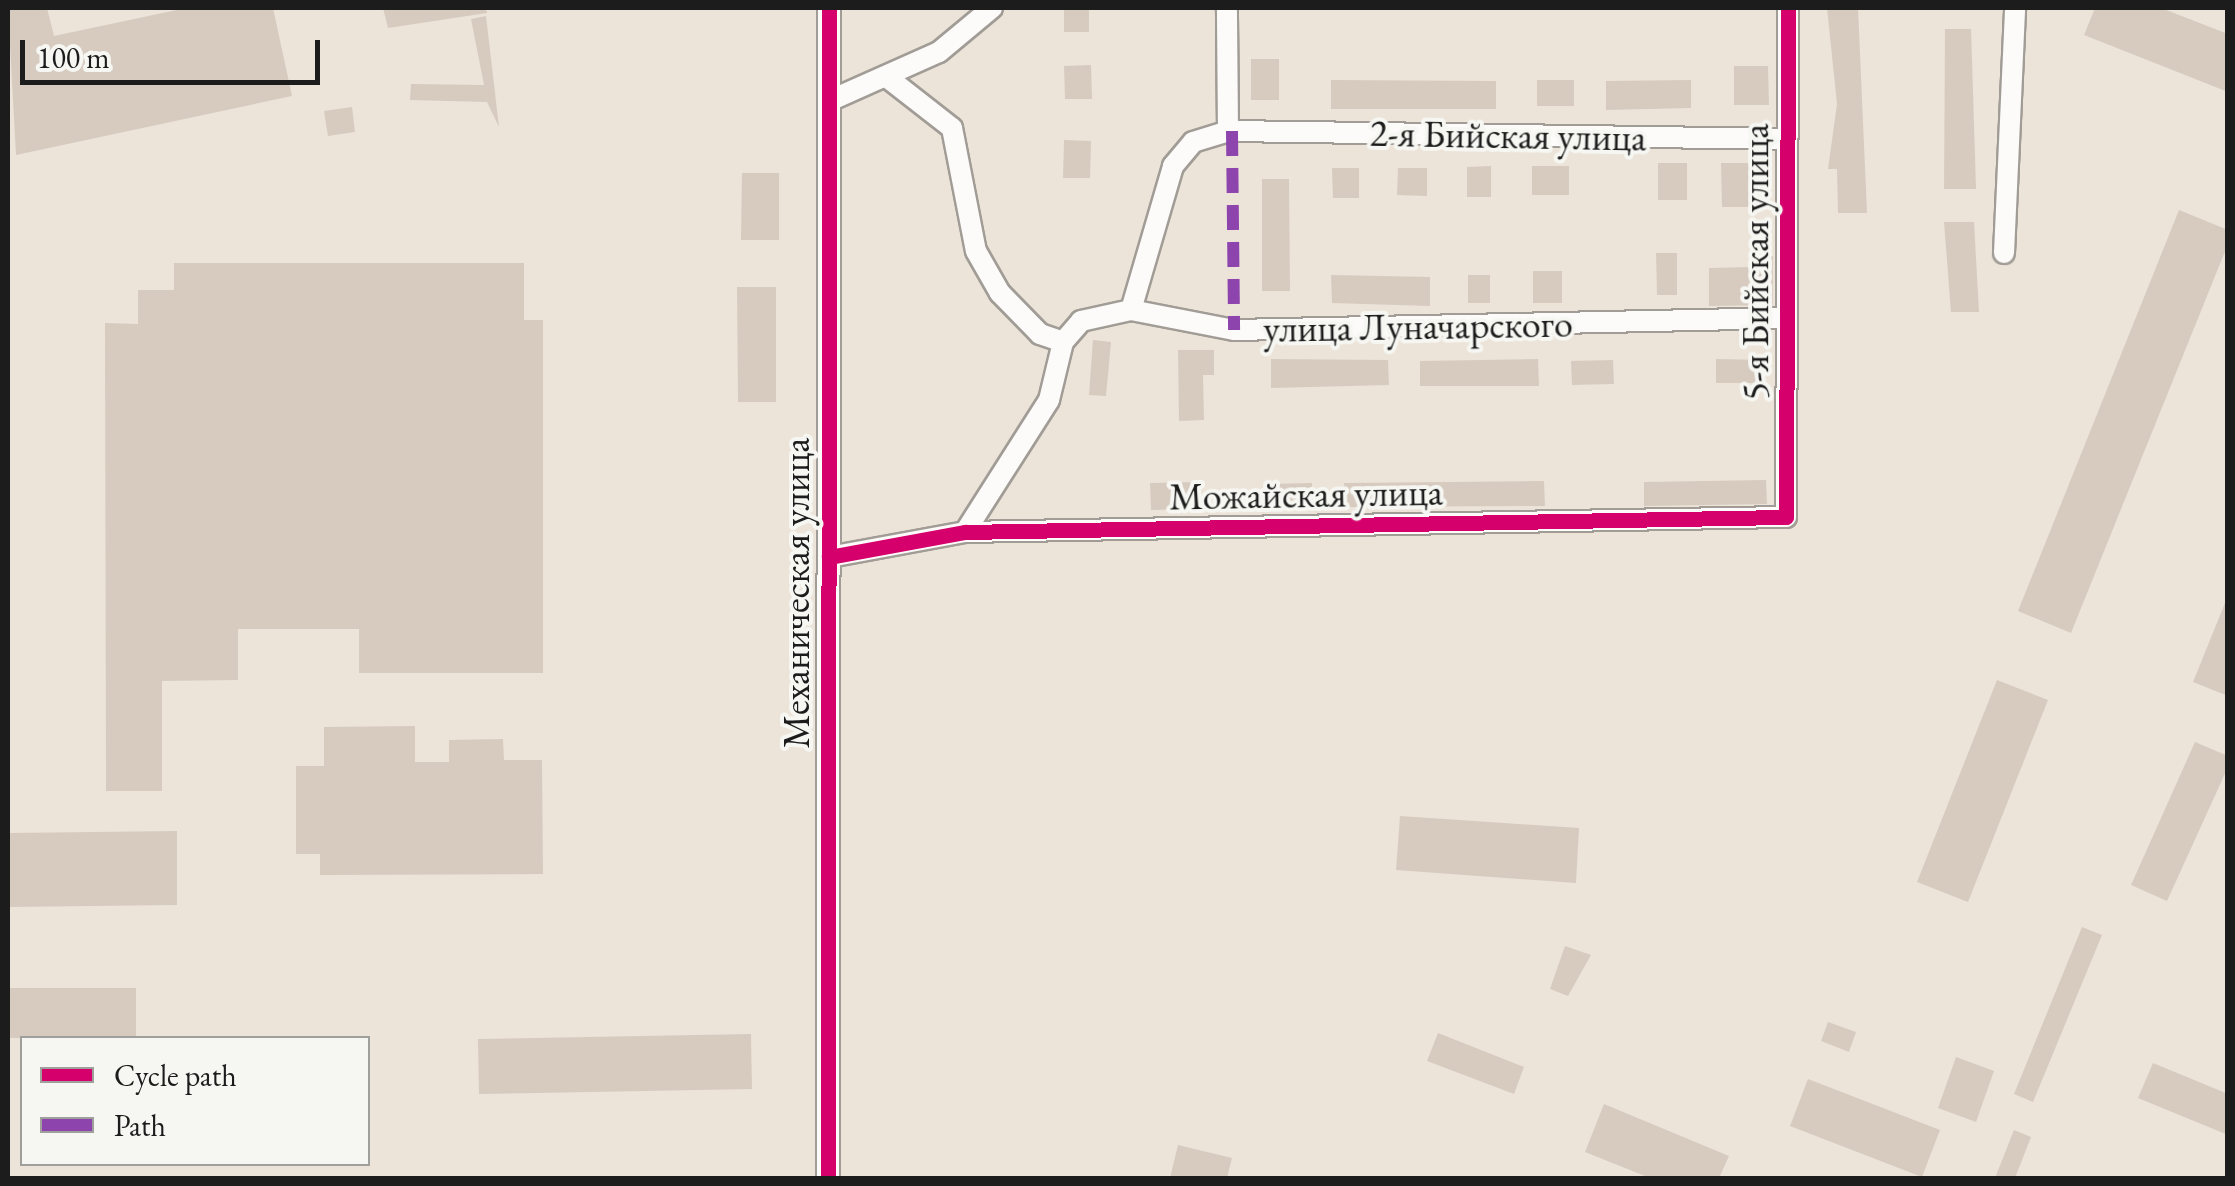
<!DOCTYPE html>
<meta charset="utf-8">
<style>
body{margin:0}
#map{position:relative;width:2235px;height:1186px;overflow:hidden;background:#ece4d9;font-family:"EB Garamond",serif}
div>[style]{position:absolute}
.building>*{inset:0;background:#d7cbc0}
.roads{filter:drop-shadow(2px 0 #a19c96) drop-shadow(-2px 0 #a19c96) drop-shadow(0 2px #a19c96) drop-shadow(0 -2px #a19c96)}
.minor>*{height:20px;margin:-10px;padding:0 10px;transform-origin:10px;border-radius:10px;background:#fcfbf9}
.tertiary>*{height:22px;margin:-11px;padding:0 11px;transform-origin:11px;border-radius:11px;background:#fcfbf9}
.quiet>*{height:12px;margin-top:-6px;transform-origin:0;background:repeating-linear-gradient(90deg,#8e44ad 0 25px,transparent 0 37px)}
.cycleway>*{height:15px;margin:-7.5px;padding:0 7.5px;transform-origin:7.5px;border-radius:7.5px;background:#d6006c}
span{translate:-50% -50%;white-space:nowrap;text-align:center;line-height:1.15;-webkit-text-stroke:8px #f6f6f2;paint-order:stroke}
.street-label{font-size:38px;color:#1c1c1c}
.frame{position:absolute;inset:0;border:10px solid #1c1c1c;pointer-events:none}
.legend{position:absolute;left:20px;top:1036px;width:350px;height:130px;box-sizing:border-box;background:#f6f6f2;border:2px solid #9f9f9c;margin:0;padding:12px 18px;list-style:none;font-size:30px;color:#1c1c1c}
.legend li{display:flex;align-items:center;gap:20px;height:50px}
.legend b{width:50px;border:2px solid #9f9f9c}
.scale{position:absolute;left:20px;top:40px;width:300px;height:45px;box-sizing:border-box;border:5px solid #1c1c1c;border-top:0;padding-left:12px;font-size:30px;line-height:35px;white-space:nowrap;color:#1c1c1c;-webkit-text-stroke:8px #f6f6f2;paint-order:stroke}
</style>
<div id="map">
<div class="building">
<div style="clip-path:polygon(8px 8px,47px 8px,54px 36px,186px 8px,273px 8px,292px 96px,16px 155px)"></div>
<div style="clip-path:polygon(383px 8px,486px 8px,487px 13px,388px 28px)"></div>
<div style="clip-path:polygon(1064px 8px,1089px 8px,1089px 32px,1064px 32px)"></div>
<div style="clip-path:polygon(1827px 8px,1858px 8px,1867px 213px,1838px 213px,1837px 169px,1828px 169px,1837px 104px)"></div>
<div style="clip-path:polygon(2095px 8px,2161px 8px,2228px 34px,2228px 92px,2084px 35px)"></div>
<div style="clip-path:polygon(486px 16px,499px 127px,487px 102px,410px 100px,411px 84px,484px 85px,471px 19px)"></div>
<div style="clip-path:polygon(1945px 29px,1971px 29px,1976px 189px,1944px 189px)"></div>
<div style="clip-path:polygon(1251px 59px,1279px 59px,1279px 100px,1251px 100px)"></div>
<div style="clip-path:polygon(1091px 65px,1092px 99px,1065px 99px,1064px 66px)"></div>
<div style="clip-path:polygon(1734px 66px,1768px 66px,1769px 105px,1734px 105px)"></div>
<div style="clip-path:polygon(1331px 80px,1496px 81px,1496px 109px,1331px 109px)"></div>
<div style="clip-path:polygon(1537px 80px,1574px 80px,1574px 106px,1537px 106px)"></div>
<div style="clip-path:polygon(1691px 80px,1691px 108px,1606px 110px,1606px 81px)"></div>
<div style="clip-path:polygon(352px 107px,355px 132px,328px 136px,324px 111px)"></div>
<div style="clip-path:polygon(1064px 140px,1091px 141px,1090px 178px,1063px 178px)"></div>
<div style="clip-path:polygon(1658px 163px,1687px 163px,1687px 200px,1658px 200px)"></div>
<div style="clip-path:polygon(1721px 163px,1754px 163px,1754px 207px,1722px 207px)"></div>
<div style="clip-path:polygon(1491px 166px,1491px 197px,1467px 197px,1467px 167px)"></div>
<div style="clip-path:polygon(1532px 166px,1569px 166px,1569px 195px,1532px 195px)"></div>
<div style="clip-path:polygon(1332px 168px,1359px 168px,1359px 198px,1333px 198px)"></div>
<div style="clip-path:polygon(1398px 168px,1427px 168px,1427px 196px,1397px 195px)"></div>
<div style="clip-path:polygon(742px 173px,779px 173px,779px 240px,741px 240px)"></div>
<div style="clip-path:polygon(1262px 179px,1289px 179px,1290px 291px,1262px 291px)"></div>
<div style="clip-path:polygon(2179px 210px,2228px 230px,2228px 244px,2071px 633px,2018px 611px)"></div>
<div style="clip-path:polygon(1944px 222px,1974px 222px,1979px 312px,1951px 312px)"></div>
<div style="clip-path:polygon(1656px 253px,1677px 253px,1677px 295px,1657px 295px)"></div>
<div style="clip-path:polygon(1751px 256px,1773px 256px,1773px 305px,1709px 306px,1709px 268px,1751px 267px)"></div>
<div style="clip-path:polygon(174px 263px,524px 263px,524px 320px,543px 320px,543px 673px,359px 673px,359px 629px,238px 629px,238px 680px,162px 681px,162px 791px,106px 791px,105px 323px,138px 324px,138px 290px,174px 290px)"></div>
<div style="clip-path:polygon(1533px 271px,1562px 271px,1562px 303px,1533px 303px)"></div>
<div style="clip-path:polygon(1331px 275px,1430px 277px,1430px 306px,1332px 303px)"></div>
<div style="clip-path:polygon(1468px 275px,1490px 275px,1490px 303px,1468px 303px)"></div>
<div style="clip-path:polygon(737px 287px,776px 287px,776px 402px,738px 402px)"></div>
<div style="clip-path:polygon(1093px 340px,1111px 342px,1106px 396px,1089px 395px)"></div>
<div style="clip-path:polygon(1178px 350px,1214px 350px,1214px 375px,1203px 375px,1204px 420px,1179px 421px)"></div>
<div style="clip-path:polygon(1271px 359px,1388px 360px,1389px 385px,1271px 388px)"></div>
<div style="clip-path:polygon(1538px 359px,1539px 386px,1420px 386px,1420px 361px)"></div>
<div style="clip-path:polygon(1716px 359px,1764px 360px,1763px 383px,1716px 383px)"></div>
<div style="clip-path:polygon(1613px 360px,1614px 384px,1572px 385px,1571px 361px)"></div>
<div style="clip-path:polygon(1766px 480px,1767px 504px,1644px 506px,1644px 482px)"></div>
<div style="clip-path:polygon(1544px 481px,1545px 506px,1346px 507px,1344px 483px)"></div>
<div style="clip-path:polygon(1200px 482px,1200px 509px,1151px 510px,1150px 483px)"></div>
<div style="clip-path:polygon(1312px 483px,1312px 508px,1270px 509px,1269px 484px)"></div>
<div style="clip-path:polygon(2227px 598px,2228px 598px,2228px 696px,2193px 682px)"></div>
<div style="clip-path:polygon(1997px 680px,2048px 700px,1968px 902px,1917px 882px)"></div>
<div style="clip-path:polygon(415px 726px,415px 762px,449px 762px,449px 740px,503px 739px,504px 760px,542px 760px,543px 874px,320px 875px,320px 854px,296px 854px,296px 766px,324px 766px,324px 727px)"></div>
<div style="clip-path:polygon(2195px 742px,2228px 756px,2228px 767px,2167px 901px,2131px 885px)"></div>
<div style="clip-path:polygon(1400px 816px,1579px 828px,1576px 883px,1396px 870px)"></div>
<div style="clip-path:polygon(177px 831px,177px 905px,8px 907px,8px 833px)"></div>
<div style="clip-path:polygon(2082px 927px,2102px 935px,2033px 1102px,2014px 1094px)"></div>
<div style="clip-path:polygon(1565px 946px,1591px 955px,1568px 996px,1550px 989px)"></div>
<div style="clip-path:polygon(8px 988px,136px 988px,136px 1038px,8px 1038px)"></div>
<div style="clip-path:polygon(1828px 1022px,1856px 1032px,1849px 1052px,1821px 1041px)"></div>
<div style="clip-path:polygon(1438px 1033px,1524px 1067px,1514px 1094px,1427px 1061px)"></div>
<div style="clip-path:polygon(751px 1034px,752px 1089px,479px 1094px,478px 1039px)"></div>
<div style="clip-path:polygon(1956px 1057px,1994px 1071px,1976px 1122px,1938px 1108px)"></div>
<div style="clip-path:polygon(2153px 1063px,2228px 1094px,2228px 1135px,2138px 1098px)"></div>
<div style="clip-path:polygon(1808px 1079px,1940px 1130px,1922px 1177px,1790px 1126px)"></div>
<div style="clip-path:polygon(1604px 1104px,1729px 1156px,1719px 1178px,1650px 1178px,1585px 1152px)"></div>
<div style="clip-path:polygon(2014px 1130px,2031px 1137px,2015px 1178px,1995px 1178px)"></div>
<div style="clip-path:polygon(1178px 1145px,1232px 1158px,1227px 1178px,1170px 1178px)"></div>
</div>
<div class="roads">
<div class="minor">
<div style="left:888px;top:78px;width:81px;rotate:38deg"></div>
<div style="left:952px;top:128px;width:125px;rotate:79deg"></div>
<div style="left:976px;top:251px;width:48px;rotate:60.3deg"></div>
<div style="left:1000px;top:293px;width:57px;rotate:45.7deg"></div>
<div style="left:1040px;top:334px;width:24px;rotate:19deg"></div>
<div style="left:829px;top:101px;width:120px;rotate:-24deg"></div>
<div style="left:939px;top:52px;width:69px;rotate:-39.7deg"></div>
<div style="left:1228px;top:131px;width:559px;rotate:0.82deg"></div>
<div style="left:2004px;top:253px;width:245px;rotate:-87.4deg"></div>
<div style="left:1131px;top:310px;width:150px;rotate:-73.7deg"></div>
<div style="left:1173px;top:166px;width:31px;rotate:-50deg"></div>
<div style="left:1193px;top:142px;width:37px;rotate:-17deg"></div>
<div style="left:1228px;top:131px;width:123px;rotate:-90.5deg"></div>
<div style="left:965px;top:532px;width:156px;rotate:-57.5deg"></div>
<div style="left:1049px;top:400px;width:60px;rotate:-76.4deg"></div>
<div style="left:1063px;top:342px;width:28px;rotate:-49deg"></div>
<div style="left:1081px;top:321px;width:51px;rotate:-12.4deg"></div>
<div style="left:1131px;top:310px;width:105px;rotate:11deg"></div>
<div style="left:1234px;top:330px;width:553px;rotate:-1.24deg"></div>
<div style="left:829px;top:557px;width:138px;rotate:-10.4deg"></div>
<div style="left:965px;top:532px;width:821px;rotate:-1.05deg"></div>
<div style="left:1786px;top:517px;width:509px;rotate:-89.77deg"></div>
</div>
<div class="tertiary">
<div style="left:828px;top:1178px;width:1170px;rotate:-89.95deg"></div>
</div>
</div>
<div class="quiet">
<div style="left:1232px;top:131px;width:199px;rotate:89.4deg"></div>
</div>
<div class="cycleway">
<div style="left:829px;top:557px;width:138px;rotate:-10.4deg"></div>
<div style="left:965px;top:532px;width:821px;rotate:-1.05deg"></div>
<div style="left:1786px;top:517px;width:509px;rotate:-89.77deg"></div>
<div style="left:828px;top:1178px;width:1170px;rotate:-89.95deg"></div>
</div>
<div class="street-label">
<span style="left:1508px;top:135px;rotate:1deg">2-я Бийская улица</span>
<span style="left:1755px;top:262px;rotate:-90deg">5-я Бийская улица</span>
<span style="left:1418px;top:326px;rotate:-1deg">улица Луначарского</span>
<span style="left:1306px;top:494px;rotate:-1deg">Можайская улица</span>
<span style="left:796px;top:593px;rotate:-90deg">Механическая улица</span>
</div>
<div class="frame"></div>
<ul class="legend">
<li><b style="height:12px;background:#d6006c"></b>Cycle path</li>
<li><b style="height:12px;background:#8e44ad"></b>Path</li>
</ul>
<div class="scale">100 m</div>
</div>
